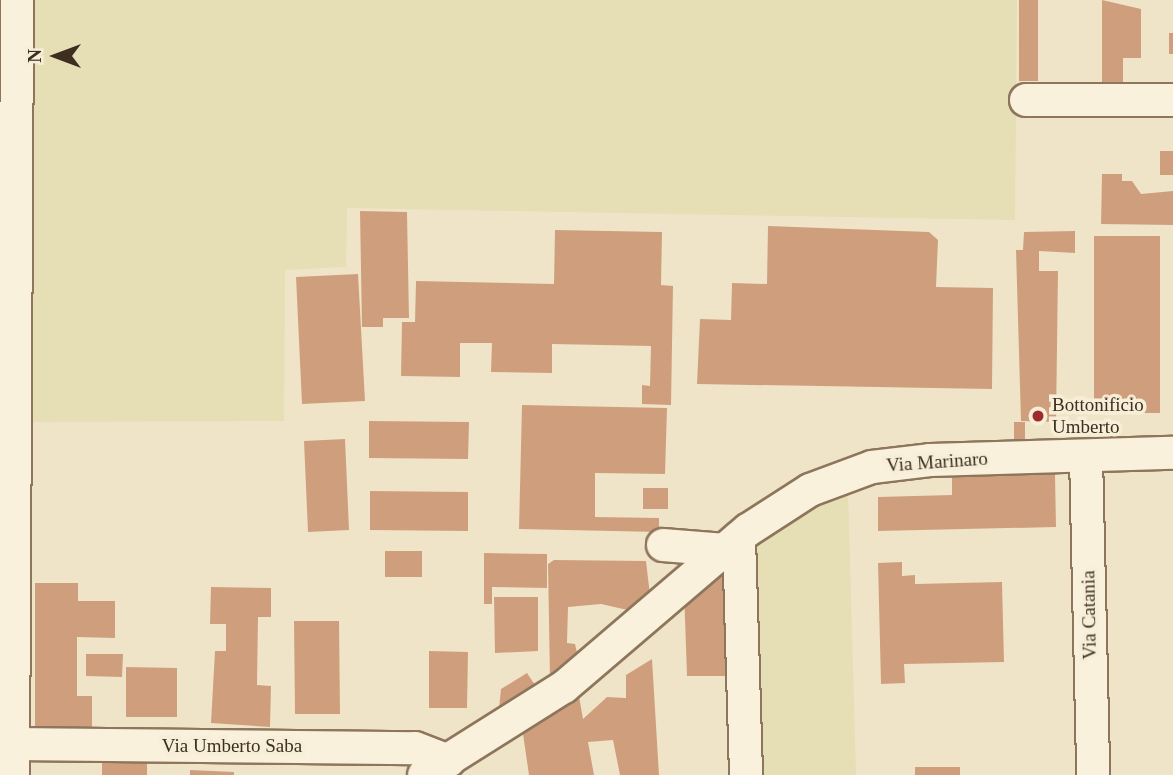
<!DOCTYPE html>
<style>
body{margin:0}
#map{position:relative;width:1173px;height:775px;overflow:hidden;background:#f0e4c8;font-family:Georgia,serif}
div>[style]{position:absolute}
.farmland>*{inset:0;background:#e6deb5}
.building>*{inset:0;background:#cf9f7d}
.roads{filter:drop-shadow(2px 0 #8d765c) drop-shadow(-2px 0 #8d765c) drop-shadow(0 2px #8d765c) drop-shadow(0 -2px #8d765c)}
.minor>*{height:32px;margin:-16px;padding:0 16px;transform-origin:16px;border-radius:16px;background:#faf1dc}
.dots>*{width:19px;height:19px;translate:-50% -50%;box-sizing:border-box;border:4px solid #f7eed8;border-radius:50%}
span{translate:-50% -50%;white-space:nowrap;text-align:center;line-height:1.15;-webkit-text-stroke:7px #f7eed8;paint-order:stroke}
.poi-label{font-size:19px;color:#3d2e20}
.left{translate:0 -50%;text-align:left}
.street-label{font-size:19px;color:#3d2e20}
.north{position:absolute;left:21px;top:21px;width:70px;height:70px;-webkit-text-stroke:5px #f7eed8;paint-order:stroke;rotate:270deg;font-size:19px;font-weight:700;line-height:28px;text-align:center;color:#3d2e20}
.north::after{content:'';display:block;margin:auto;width:24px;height:32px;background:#3d2e20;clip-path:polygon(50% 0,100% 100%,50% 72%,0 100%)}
</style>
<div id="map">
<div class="farmland">
<div style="clip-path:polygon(34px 0,1017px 0,1015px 220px,347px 208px,346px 267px,285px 270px,284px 421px,32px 422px)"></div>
<div style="clip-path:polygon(848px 491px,856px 775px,759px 775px,752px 541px,811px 504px)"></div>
</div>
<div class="building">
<div style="clip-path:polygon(1019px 0,1038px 0,1038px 81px,1019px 81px)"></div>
<div style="clip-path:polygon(1102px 0,1141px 9px,1141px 58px,1123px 58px,1123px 84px,1102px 84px)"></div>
<div style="clip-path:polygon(1169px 33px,1173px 33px,1173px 54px,1169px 54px)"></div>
<div style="clip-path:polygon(1160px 151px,1173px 151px,1173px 175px,1160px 175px)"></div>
<div style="clip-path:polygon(1102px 174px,1122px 174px,1122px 181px,1132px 181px,1141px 194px,1173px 191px,1173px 225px,1101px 224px)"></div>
<div style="clip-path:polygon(360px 211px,407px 212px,409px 318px,383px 318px,383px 327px,362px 327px)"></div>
<div style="clip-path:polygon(768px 226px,929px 232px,938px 240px,936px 287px,993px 288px,992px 389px,697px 384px,700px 319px,731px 320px,732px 283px,767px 284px)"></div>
<div style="clip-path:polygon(555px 230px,662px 232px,661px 285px,673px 286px,671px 405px,642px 404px,642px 385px,650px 386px,651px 346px,552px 344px,552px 373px,491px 372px,492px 343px,460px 343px,460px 377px,401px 376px,402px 322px,415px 322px,416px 281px,554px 284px)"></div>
<div style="clip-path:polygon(1075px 231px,1075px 253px,1039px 251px,1039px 271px,1058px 271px,1056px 422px,1021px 421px,1016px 250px,1023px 250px,1024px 232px)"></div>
<div style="clip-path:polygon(1094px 236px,1160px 236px,1160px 413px,1094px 413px)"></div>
<div style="clip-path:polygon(358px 274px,365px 401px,302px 404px,296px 277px)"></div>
<div style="clip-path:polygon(522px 405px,667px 408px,665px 474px,595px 473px,595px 517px,659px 518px,659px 532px,519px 529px)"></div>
<div style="clip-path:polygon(369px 421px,469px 422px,468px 459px,369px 458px)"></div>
<div style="clip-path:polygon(1014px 422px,1025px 422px,1025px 441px,1014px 441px)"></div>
<div style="clip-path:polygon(345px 439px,349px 530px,308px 532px,304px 441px)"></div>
<div style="clip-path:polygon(1055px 474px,1056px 527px,878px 531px,878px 497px,952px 495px,952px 477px)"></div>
<div style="clip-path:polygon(643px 488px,668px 488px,668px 509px,643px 509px)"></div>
<div style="clip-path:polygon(370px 491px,468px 492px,468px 531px,370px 530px)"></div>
<div style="clip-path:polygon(385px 551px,422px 551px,422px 577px,385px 577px)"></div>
<div style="clip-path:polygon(484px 553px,547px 554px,547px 588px,492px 587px,492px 604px,484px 604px)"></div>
<div style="clip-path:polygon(724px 557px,732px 676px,687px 676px,684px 590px)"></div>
<div style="clip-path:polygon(554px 560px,646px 561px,650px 595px,632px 611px,601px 604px,568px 607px,567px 643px,575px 644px,578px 657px,550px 679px,548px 564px)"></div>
<div style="clip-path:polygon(902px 562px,902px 576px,915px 575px,915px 584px,1002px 582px,1004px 662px,904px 664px,905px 683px,881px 684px,878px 563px)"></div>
<div style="clip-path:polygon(35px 583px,78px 583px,78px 601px,115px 601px,115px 638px,77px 637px,77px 696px,92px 696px,92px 729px,35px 729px)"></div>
<div style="clip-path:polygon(211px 587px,271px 588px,271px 617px,258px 617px,257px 685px,271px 686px,270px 727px,211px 723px,215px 651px,226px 651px,226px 624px,210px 624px)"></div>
<div style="clip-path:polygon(494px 597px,538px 597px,538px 651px,495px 653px)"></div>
<div style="clip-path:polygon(294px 621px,339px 621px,340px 714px,295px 714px)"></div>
<div style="clip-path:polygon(429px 651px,468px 652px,467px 708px,429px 708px)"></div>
<div style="clip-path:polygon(86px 654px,123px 654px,122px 677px,86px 676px)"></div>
<div style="clip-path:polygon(652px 659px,659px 775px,620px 775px,613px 740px,588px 742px,594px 775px,529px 775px,522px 727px,544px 718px,564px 699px,579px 696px,583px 719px,607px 697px,626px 698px,626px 675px)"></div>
<div style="clip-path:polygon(126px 667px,177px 668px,177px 717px,126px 717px)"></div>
<div style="clip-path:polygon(527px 673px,535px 685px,499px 709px,501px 689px)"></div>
<div style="clip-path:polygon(102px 760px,147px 760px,147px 775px,102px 775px)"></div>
<div style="clip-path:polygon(915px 767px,960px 767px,960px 775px,915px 775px)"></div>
<div style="clip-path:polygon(190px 770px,234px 772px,234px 775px,190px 775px)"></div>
</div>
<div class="roads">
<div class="minor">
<div style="left:1026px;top:100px;width:147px"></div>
<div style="left:1086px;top:456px;width:319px;rotate:88.7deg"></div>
<div style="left:739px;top:538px;width:237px;rotate:88.3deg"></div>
<div style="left:663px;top:545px;width:62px;rotate:4.6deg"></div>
<div style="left:13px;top:744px;width:402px;rotate:0.6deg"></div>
<div style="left:415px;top:748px;width:36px;rotate:21deg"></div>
<div style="left:13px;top:775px;width:775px;rotate:-89.7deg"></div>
<div style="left:424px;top:775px;width:165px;rotate:-32.2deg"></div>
<div style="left:564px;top:687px;width:242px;rotate:-40.5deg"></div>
<div style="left:748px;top:530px;width:74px;rotate:-32.8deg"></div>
<div style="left:810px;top:490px;width:66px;rotate:-20.4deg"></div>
<div style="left:872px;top:467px;width:58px;rotate:-6.9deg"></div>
<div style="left:930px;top:460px;width:243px;rotate:-1.7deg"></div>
</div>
</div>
<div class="dots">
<div style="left:1038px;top:416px;background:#9e2a2b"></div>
</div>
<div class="poi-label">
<span class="left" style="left:1052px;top:416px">Bottonificio<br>Umberto</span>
</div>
<div class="street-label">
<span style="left:937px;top:462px;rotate:-4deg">Via Marinaro</span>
<span style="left:1089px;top:615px;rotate:-91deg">Via Catania</span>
<span style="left:232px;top:746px">Via Umberto Saba</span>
</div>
<div class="north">N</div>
</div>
